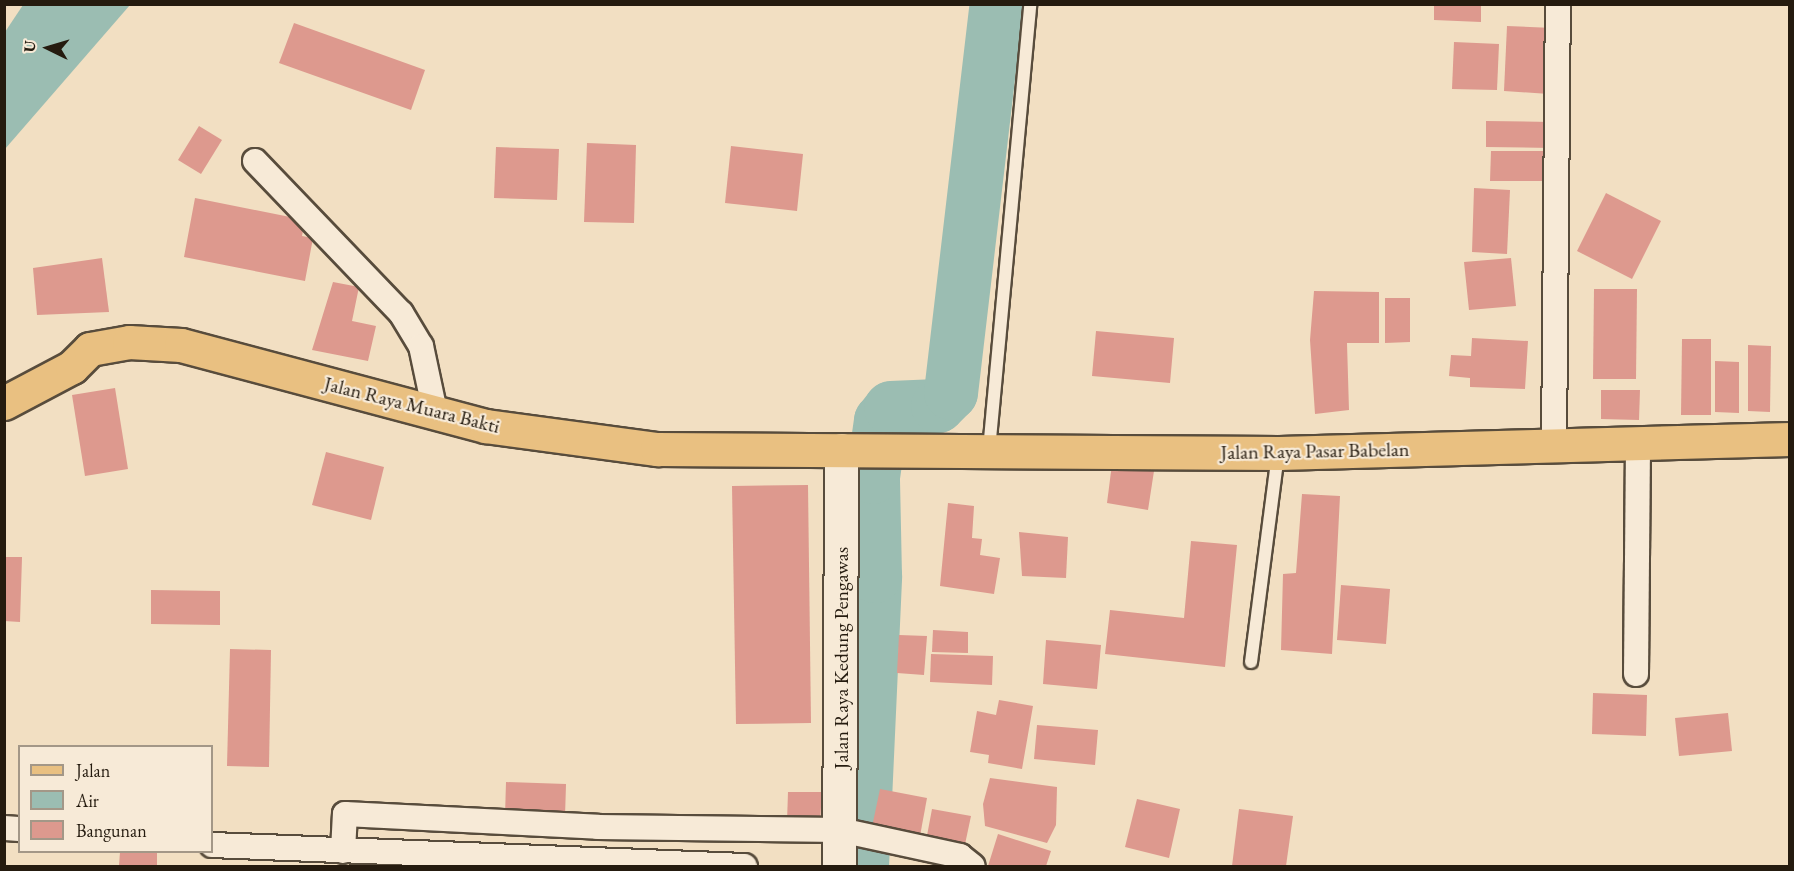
<!DOCTYPE html>
<style>
body{margin:0}
#map{position:relative;width:1794px;height:871px;overflow:hidden;background:#f2dfc2;font-family:"EB Garamond",serif}
div>[style]{position:absolute}
.water>*{inset:0;background:#9bbdb2}
.river>*{height:54px;margin:-27px;padding:0 27px;transform-origin:27px;border-radius:27px;background:#9bbdb2}
.building>*{inset:0;background:#dd998e}
.roads{filter:drop-shadow(2px 0 #584c3c) drop-shadow(-2px 0 #584c3c) drop-shadow(0 2px #584c3c) drop-shadow(0 -2px #584c3c)}
.lane>*{height:12px;margin:-6px;padding:0 6px;transform-origin:6px;border-radius:6px;background:#f7ead7}
.street>*{height:24px;margin:-12px;padding:0 12px;transform-origin:12px;border-radius:12px;background:#f7ead7}
.secondary>*{height:33px;margin:-16.5px;padding:0 16.5px;transform-origin:16.5px;border-radius:16.5px;background:#f7ead7}
.primary>*{height:33px;margin:-16.5px;padding:0 16.5px;transform-origin:16.5px;border-radius:16.5px;background:#e9c081}
span{translate:-50% -50%;white-space:nowrap;text-align:center;line-height:1.15;-webkit-text-stroke:4.5px #f7ead7;paint-order:stroke}
.street-label{font-size:20px;color:#251b0f}
.frame{position:absolute;inset:0;border:6px solid #251b0f;pointer-events:none}
.legend{position:absolute;left:18px;top:745px;width:195px;height:108px;box-sizing:border-box;background:#f7ead7;border:2px solid #a39787;margin:0;padding:8px 10px;list-style:none;font-size:18px;color:#251b0f}
.legend li{display:flex;align-items:center;gap:12px;height:30px}
.legend b{width:30px;border:2px solid #a39787}
.north{position:absolute;left:18px;top:18px;width:60px;height:60px;-webkit-text-stroke:4px #f7ead7;paint-order:stroke;rotate:275deg;font-size:16px;font-weight:700;line-height:24px;text-align:center;color:#251b0f}
.north::after{content:'';display:block;margin:auto;width:21px;height:27px;background:#251b0f;clip-path:polygon(50% 0,100% 100%,50% 72%,0 100%)}
</style>
<div id="map">
<div class="water">
<div style="clip-path:polygon(23px 5px,130px 5px,5px 149px,5px 32px)"></div>
</div>
<div class="river">
<div style="left:862px;top:866px;width:290px;rotate:-87.4deg"></div>
<div style="left:875px;top:576px;width:99px;rotate:-91.2deg"></div>
<div style="left:873px;top:477px;width:57px;rotate:-81.9deg"></div>
<div style="left:881px;top:421px;width:16px;rotate:-52deg"></div>
<div style="left:891px;top:408px;width:47px;rotate:-2.4deg"></div>
<div style="left:938px;top:406px;width:18px;rotate:-45deg"></div>
<div style="left:951px;top:393px;width:392px;rotate:-83.3deg"></div>
</div>
<div class="building">
<div style="clip-path:polygon(1434px 4px,1481px 4px,1481px 22px,1434px 20px)"></div>
<div style="clip-path:polygon(294px 23px,425px 70px,411px 110px,279px 63px)"></div>
<div style="clip-path:polygon(1507px 26px,1553px 28px,1549px 94px,1504px 91px)"></div>
<div style="clip-path:polygon(1454px 42px,1499px 44px,1497px 90px,1452px 89px)"></div>
<div style="clip-path:polygon(1486px 121px,1551px 122px,1551px 148px,1486px 147px)"></div>
<div style="clip-path:polygon(199px 126px,222px 140px,201px 174px,178px 160px)"></div>
<div style="clip-path:polygon(587px 143px,636px 145px,634px 223px,584px 222px)"></div>
<div style="clip-path:polygon(731px 146px,803px 154px,797px 211px,725px 203px)"></div>
<div style="clip-path:polygon(496px 147px,559px 149px,557px 200px,494px 198px)"></div>
<div style="clip-path:polygon(1491px 151px,1547px 151px,1547px 181px,1490px 181px)"></div>
<div style="clip-path:polygon(1474px 188px,1510px 190px,1507px 254px,1472px 252px)"></div>
<div style="clip-path:polygon(1606px 193px,1661px 221px,1632px 279px,1577px 251px)"></div>
<div style="clip-path:polygon(195px 198px,305px 220px,302px 236px,313px 238px,305px 281px,184px 257px)"></div>
<div style="clip-path:polygon(102px 258px,109px 312px,37px 315px,33px 268px)"></div>
<div style="clip-path:polygon(1511px 258px,1516px 306px,1469px 310px,1464px 262px)"></div>
<div style="clip-path:polygon(333px 282px,359px 287px,352px 321px,376px 326px,368px 361px,312px 350px)"></div>
<div style="clip-path:polygon(1594px 289px,1637px 289px,1636px 379px,1593px 379px)"></div>
<div style="clip-path:polygon(1314px 291px,1379px 292px,1379px 343px,1347px 343px,1349px 410px,1315px 414px,1310px 340px)"></div>
<div style="clip-path:polygon(1385px 298px,1410px 298px,1410px 342px,1385px 343px)"></div>
<div style="clip-path:polygon(1096px 331px,1174px 338px,1170px 383px,1092px 376px)"></div>
<div style="clip-path:polygon(1472px 338px,1528px 341px,1525px 389px,1470px 387px,1470px 378px,1449px 376px,1451px 355px,1471px 356px)"></div>
<div style="clip-path:polygon(1682px 339px,1711px 339px,1711px 415px,1681px 415px)"></div>
<div style="clip-path:polygon(1748px 345px,1771px 346px,1770px 412px,1748px 411px)"></div>
<div style="clip-path:polygon(1715px 361px,1739px 362px,1739px 413px,1715px 412px)"></div>
<div style="clip-path:polygon(115px 388px,128px 469px,85px 476px,72px 395px)"></div>
<div style="clip-path:polygon(1601px 390px,1640px 390px,1639px 420px,1601px 419px)"></div>
<div style="clip-path:polygon(326px 452px,384px 467px,371px 520px,312px 505px)"></div>
<div style="clip-path:polygon(1112px 464px,1154px 471px,1148px 510px,1107px 503px)"></div>
<div style="clip-path:polygon(808px 485px,811px 723px,736px 724px,732px 486px)"></div>
<div style="clip-path:polygon(1302px 494px,1340px 496px,1332px 654px,1281px 650px,1283px 574px,1296px 573px)"></div>
<div style="clip-path:polygon(948px 503px,974px 506px,972px 538px,982px 539px,980px 555px,1000px 558px,994px 594px,940px 586px)"></div>
<div style="clip-path:polygon(1019px 532px,1068px 537px,1066px 578px,1022px 576px)"></div>
<div style="clip-path:polygon(1191px 541px,1237px 545px,1225px 667px,1105px 654px,1110px 610px,1184px 618px)"></div>
<div style="clip-path:polygon(4px 557px,22px 557px,20px 622px,4px 621px)"></div>
<div style="clip-path:polygon(1341px 585px,1390px 589px,1386px 644px,1337px 640px)"></div>
<div style="clip-path:polygon(151px 590px,220px 591px,220px 625px,151px 624px)"></div>
<div style="clip-path:polygon(933px 630px,968px 632px,968px 653px,932px 652px)"></div>
<div style="clip-path:polygon(899px 635px,927px 636px,924px 675px,897px 673px)"></div>
<div style="clip-path:polygon(1046px 640px,1101px 645px,1097px 689px,1043px 684px)"></div>
<div style="clip-path:polygon(230px 649px,271px 650px,269px 767px,227px 766px)"></div>
<div style="clip-path:polygon(931px 654px,993px 656px,992px 685px,930px 682px)"></div>
<div style="clip-path:polygon(1593px 693px,1647px 695px,1646px 736px,1592px 734px)"></div>
<div style="clip-path:polygon(999px 700px,1033px 706px,1022px 769px,988px 763px,989px 755px,970px 752px,977px 711px,996px 715px)"></div>
<div style="clip-path:polygon(1728px 713px,1732px 751px,1679px 756px,1675px 718px)"></div>
<div style="clip-path:polygon(1037px 725px,1098px 730px,1095px 765px,1034px 759px)"></div>
<div style="clip-path:polygon(990px 778px,1057px 787px,1056px 825px,1047px 843px,985px 826px,983px 804px)"></div>
<div style="clip-path:polygon(506px 782px,566px 784px,565px 817px,505px 816px)"></div>
<div style="clip-path:polygon(880px 789px,927px 798px,920px 836px,872px 827px)"></div>
<div style="clip-path:polygon(788px 792px,822px 792px,820px 823px,787px 822px)"></div>
<div style="clip-path:polygon(1137px 799px,1180px 809px,1169px 858px,1125px 847px)"></div>
<div style="clip-path:polygon(932px 809px,971px 816px,964px 849px,926px 841px)"></div>
<div style="clip-path:polygon(1239px 809px,1293px 816px,1286px 866px,1232px 866px)"></div>
<div style="clip-path:polygon(998px 834px,1051px 851px,1046px 866px,988px 866px)"></div>
<div style="clip-path:polygon(120px 852px,157px 852px,157px 866px,119px 866px)"></div>
</div>
<div class="roads">
<div class="lane">
<div style="left:989px;top:450px;width:448px;rotate:-84.7deg"></div>
<div style="left:1251px;top:662px;width:210px;rotate:-82.6deg"></div>
</div>
<div class="street">
<div style="left:255px;top:161px;width:211px;rotate:46.2deg"></div>
<div style="left:401px;top:313px;width:39px;rotate:59deg"></div>
<div style="left:421px;top:346px;width:67px;rotate:78deg"></div>
<div style="left:1554px;top:447px;width:443px;rotate:-89.5deg"></div>
<div style="left:1636px;top:674px;width:232px;rotate:-89.5deg"></div>
<div style="left:4px;top:828px;width:16px;rotate:4deg"></div>
<div style="left:212px;top:845px;width:533px;rotate:2.26deg"></div>
<div style="left:343px;top:851px;width:37px;rotate:-87deg"></div>
<div style="left:345px;top:814px;width:253px;rotate:2.9deg"></div>
<div style="left:598px;top:827px;width:242px;rotate:0.7deg"></div>
<div style="left:840px;top:830px;width:123px;rotate:12.2deg"></div>
<div style="left:960px;top:856px;width:16px;rotate:38deg"></div>
</div>
<div class="secondary">
<div style="left:839px;top:866px;width:416px;rotate:-89.7deg"></div>
</div>
<div class="primary">
<div style="left:4px;top:403px;width:77px;rotate:-27.9deg"></div>
<div style="left:72px;top:367px;width:25px;rotate:-45deg"></div>
<div style="left:90px;top:349px;width:40px;rotate:-10deg"></div>
<div style="left:129px;top:342px;width:52px;rotate:3.3deg"></div>
<div style="left:181px;top:345px;width:316px;rotate:14.9deg"></div>
<div style="left:486px;top:426px;width:173px;rotate:7.7deg"></div>
<div style="left:657px;top:449px;width:622px;rotate:0.37deg"></div>
<div style="left:1279px;top:453px;width:511px;rotate:-1.57deg"></div>
</div>
</div>
<div class="street-label">
<span style="left:412px;top:405px;rotate:14deg">Jalan Raya Muara Bakti</span>
<span style="left:1315px;top:451px;rotate:-1deg">Jalan Raya Pasar Babelan</span>
<span style="left:841px;top:658px;rotate:-90deg">Jalan Raya Kedung Pengawas</span>
</div>
<div class="frame"></div>
<ul class="legend">
<li><b style="height:8px;background:#e9c081"></b>Jalan</li>
<li><b style="height:16px;background:#9bbdb2"></b>Air</li>
<li><b style="height:16px;background:#dd998e"></b>Bangunan</li>
</ul>
<div class="north">U</div>
</div>
